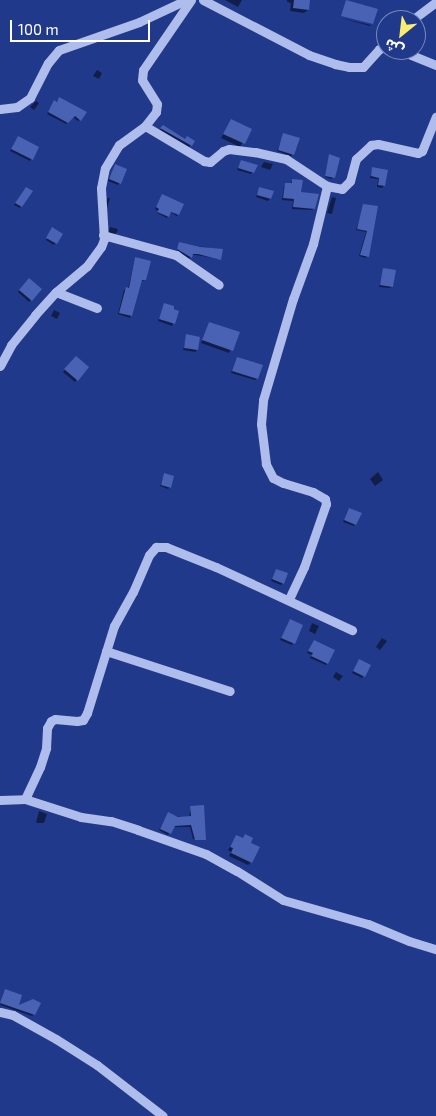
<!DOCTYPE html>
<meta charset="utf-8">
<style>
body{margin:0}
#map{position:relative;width:436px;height:1116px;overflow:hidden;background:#21398b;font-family:"Exo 2","Noto Sans Arabic",sans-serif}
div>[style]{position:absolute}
.shadow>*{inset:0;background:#0007}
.building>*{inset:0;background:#4962b3}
.minor>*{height:9px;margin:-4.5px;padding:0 4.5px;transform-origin:4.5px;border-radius:4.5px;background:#aebdeb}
span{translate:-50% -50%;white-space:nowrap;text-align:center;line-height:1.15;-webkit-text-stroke:4px #21398b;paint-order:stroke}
.north{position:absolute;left:376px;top:10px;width:50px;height:50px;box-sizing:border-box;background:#21398b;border:1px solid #7a88b9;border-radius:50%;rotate:209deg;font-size:14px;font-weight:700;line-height:20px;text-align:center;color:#fff}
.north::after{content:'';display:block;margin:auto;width:18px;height:22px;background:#f8ed6f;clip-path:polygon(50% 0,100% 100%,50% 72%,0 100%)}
.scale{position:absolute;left:10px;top:20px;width:140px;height:22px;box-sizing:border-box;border:2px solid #fff;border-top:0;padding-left:6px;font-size:15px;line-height:18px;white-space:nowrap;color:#fff;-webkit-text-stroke:4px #21398b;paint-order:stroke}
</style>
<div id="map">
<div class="shadow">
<div style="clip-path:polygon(225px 0,242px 0,238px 7px)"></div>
<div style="clip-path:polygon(287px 0,309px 0,308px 10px,304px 13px,290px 11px,291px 3px,287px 2px)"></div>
<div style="clip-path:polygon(341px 18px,371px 25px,370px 26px)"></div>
<div style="clip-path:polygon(382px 26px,386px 28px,386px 43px,376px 38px)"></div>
<div style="clip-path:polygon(97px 70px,102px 73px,99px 79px,93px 76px)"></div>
<div style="clip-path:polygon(36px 101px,39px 103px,34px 110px,30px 107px)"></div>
<div style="clip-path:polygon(58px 101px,80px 120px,78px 121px,73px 117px,66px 124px,47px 114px,53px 103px)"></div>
<div style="clip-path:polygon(231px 120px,250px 130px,240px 147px,221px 138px)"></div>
<div style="clip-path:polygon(163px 127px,185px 140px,193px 141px,189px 147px,160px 130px)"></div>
<div style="clip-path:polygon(283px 135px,293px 154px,291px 156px,277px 151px)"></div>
<div style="clip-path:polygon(16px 140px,38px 148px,30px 161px,10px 151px)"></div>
<div style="clip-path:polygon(329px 156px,338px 159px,332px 179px,325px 177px)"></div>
<div style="clip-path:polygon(241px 162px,253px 172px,251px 174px,237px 170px)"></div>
<div style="clip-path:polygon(264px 162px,273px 164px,270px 170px,261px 167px)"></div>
<div style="clip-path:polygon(115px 165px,126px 169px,118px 185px,108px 181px)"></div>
<div style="clip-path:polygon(373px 168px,384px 186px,382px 188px,377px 187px,378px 179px,370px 178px)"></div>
<div style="clip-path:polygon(293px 180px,300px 193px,314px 208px,312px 210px,292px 209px,293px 201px,282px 200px,284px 186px,290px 184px)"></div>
<div style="clip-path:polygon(260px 188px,270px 199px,268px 201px,256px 197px)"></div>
<div style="clip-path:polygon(24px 190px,21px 206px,20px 208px,14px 205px)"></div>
<div style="clip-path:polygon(162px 196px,178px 215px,177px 216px,170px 212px,167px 218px,157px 213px,158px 211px,155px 209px)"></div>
<div style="clip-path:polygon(332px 197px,336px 198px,332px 214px,327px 213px)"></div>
<div style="clip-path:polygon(108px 198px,110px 198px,107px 208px,106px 200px)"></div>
<div style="clip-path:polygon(364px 205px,376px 207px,366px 258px,359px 256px,366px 232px,356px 230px)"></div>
<div style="clip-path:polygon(110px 227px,118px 229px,117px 232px,115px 234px,108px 232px)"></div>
<div style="clip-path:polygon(51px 230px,61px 234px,54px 245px,46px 240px)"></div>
<div style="clip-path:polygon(180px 243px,221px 250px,220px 259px,196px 255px,191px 255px,189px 259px,177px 250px)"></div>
<div style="clip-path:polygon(135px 258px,145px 280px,141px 281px,130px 318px,118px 314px,124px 290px,128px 289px)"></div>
<div style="clip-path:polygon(384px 270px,392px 286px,390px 288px,379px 287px)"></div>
<div style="clip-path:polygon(29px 280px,40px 289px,29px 302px,18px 292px)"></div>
<div style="clip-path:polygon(165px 304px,178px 311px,172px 326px,158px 321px)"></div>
<div style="clip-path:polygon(54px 310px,60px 313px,57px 319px,51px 316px)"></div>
<div style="clip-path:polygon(209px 323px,238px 333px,229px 353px,201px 343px)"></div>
<div style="clip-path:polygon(187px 336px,197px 350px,195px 352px,183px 350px)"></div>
<div style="clip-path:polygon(76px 357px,88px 367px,75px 382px,63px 372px)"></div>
<div style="clip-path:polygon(237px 358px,257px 378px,255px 380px,231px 373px)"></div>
<div style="clip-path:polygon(378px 472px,383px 480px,375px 486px,370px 479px)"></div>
<div style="clip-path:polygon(164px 475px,170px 487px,168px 489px,160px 486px)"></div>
<div style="clip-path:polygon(348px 511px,355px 524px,354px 526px,343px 522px)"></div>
<div style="clip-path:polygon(276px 570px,283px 583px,281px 585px,271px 581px)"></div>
<div style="clip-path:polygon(290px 620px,302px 625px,292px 645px,280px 640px)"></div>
<div style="clip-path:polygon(312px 623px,319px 626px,315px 634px,309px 631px)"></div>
<div style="clip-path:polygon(382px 638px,387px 641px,380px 650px,376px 647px)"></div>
<div style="clip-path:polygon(314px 641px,327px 664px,326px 665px,310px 658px,312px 655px,307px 653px)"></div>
<div style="clip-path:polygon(358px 662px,370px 665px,362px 678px,352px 673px)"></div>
<div style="clip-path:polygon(336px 672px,343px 676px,339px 681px,333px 677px)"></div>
<div style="clip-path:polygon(191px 807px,205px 839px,193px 839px,190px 827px,173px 827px,168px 835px,159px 830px,167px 815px,189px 818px)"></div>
<div style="clip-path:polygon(39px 811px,47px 814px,44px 823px,36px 823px)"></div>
<div style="clip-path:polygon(245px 835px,249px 843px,251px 862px,248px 865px,229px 856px,231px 852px,228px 850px,236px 836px,242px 839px)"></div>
<div style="clip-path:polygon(4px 992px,17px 1007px,34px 1014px,32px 1016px,0 1005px)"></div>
</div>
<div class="building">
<div style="clip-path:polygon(294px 0,310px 0,309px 10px,293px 8px)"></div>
<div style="clip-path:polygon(346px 0,378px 9px,373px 24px,341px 16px)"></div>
<div style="clip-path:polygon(59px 97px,87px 112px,81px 121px,75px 116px,68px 123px,48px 112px,54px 100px,57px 102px)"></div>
<div style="clip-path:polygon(231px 119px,252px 129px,245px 144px,223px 134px)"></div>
<div style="clip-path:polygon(163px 125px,185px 139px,187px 136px,195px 141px,192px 146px,160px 128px)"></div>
<div style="clip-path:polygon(283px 133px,300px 138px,294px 155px,278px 150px)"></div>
<div style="clip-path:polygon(18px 136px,39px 147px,33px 160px,11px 149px)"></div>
<div style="clip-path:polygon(329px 154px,340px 158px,335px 178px,325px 176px)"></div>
<div style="clip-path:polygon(241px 160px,258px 165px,254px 173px,238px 168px)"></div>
<div style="clip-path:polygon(115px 164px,127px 169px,121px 184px,109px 179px)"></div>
<div style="clip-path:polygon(372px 167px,388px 170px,385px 186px,378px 185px,379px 178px,371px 176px)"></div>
<div style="clip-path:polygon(292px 179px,303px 180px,301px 192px,319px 194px,315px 209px,293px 207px,294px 199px,283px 198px,285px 183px,292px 183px)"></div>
<div style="clip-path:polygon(26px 187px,33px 191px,22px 207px,15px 203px)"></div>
<div style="clip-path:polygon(259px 187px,274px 191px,271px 199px,257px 195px)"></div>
<div style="clip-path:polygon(162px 194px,184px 204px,179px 215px,171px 212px,169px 217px,157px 212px,159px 209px,156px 207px)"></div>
<div style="clip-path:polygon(363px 204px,378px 206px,369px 257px,360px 255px,367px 231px,357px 229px)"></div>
<div style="clip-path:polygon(52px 227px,63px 234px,57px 244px,46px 238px)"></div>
<div style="clip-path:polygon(179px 242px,201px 247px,223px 249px,221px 260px,198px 254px,193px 254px,192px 258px,177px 249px)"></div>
<div style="clip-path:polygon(135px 257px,151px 261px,146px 280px,142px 280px,132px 316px,119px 313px,126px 287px,129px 288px)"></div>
<div style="clip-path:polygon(383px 268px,396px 270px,393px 287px,380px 285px)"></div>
<div style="clip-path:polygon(29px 278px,42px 289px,32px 301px,19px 290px)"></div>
<div style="clip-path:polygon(164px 303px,174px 306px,174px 309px,179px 311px,175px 324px,159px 319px)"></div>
<div style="clip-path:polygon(209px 322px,240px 332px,233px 351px,202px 340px)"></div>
<div style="clip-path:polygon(186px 334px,200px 337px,198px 350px,184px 348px)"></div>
<div style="clip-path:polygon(76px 356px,89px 367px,78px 381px,64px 369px)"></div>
<div style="clip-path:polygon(237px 357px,263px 365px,258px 379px,232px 371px)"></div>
<div style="clip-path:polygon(164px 473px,174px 476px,171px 488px,161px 485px)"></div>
<div style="clip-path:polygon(349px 508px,362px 513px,356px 525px,344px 520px)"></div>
<div style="clip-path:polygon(276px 569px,288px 573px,284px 584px,272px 579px)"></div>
<div style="clip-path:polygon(290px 619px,303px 625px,295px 644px,281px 638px)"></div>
<div style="clip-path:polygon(314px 640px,335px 650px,328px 664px,311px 656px,313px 653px,308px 651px)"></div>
<div style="clip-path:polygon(359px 659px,371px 665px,365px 677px,353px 671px)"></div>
<div style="clip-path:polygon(204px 805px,206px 840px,195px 840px,191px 825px,175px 826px,171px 834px,160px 829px,168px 812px,178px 817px,191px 816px,190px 806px)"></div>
<div style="clip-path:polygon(245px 834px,253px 838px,251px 843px,260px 847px,252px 863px,231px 853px,233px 848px,230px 847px,236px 835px,243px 838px)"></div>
<div style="clip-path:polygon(5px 989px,22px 995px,19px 1005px,33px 999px,41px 1003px,35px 1015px,0 1003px)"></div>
</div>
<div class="minor">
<div style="left:203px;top:0;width:119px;rotate:27.4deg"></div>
<div style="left:309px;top:55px;width:28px;rotate:19deg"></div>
<div style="left:335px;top:64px;width:14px;rotate:12deg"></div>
<div style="left:349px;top:67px;width:14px"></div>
<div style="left:363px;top:67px;width:24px;rotate:-48deg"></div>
<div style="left:379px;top:49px;width:7px;rotate:-16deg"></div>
<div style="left:412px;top:20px;width:30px;rotate:-37deg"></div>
<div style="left:399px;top:50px;width:40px;rotate:22deg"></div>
<div style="left:0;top:109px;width:17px;rotate:-7deg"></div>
<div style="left:17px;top:107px;width:16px;rotate:-35deg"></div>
<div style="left:30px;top:98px;width:39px;rotate:-63deg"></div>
<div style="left:48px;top:63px;width:17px;rotate:-50deg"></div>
<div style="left:59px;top:50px;width:85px;rotate:-19.3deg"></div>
<div style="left:139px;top:22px;width:52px;rotate:-25.1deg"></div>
<div style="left:145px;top:126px;width:69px;rotate:30.7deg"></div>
<div style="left:204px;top:161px;width:6px;rotate:9deg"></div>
<div style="left:210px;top:162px;width:17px;rotate:-40deg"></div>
<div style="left:223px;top:151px;width:6px;rotate:-18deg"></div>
<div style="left:229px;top:149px;width:26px;rotate:7deg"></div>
<div style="left:255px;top:152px;width:32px;rotate:13deg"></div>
<div style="left:286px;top:159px;width:49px;rotate:33.4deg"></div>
<div style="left:327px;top:186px;width:15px;rotate:11deg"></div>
<div style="left:342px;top:189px;width:11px;rotate:-45deg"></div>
<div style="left:350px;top:181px;width:23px;rotate:-75deg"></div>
<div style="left:356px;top:159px;width:21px;rotate:-43deg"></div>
<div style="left:371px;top:145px;width:7px;rotate:-8deg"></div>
<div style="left:378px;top:144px;width:41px;rotate:12.7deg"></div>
<div style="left:418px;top:153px;width:4px;rotate:-27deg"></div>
<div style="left:422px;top:151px;width:37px;rotate:-68deg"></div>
<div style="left:103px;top:235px;width:76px;rotate:15.3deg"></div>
<div style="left:176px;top:255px;width:52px;rotate:34.9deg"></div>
<div style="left:56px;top:292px;width:44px;rotate:21.3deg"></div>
<div style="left:0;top:366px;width:24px;rotate:-62deg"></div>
<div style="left:11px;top:345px;width:38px;rotate:-51deg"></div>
<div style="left:35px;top:315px;width:31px;rotate:-48deg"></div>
<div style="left:56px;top:292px;width:40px;rotate:-40deg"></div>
<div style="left:87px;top:266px;width:24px;rotate:-54deg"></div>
<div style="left:101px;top:247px;width:9px;rotate:-69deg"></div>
<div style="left:104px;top:239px;width:51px;rotate:-93.4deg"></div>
<div style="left:101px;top:188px;width:20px;rotate:-79deg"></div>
<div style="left:105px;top:168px;width:27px;rotate:-59deg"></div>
<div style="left:119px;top:145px;width:32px;rotate:-36deg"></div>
<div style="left:145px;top:126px;width:18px;rotate:-52deg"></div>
<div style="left:156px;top:112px;width:8px;rotate:-83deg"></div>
<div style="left:157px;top:104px;width:28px;rotate:-122deg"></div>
<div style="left:142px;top:80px;width:10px;rotate:-84deg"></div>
<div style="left:143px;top:70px;width:85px;rotate:-55.6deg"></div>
<div style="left:289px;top:599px;width:35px;rotate:-65deg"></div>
<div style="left:304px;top:567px;width:67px;rotate:-70.8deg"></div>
<div style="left:326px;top:504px;width:5px;rotate:-101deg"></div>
<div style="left:325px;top:499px;width:14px;rotate:-150deg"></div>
<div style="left:313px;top:492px;width:31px;rotate:-163deg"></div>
<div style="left:283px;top:483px;width:11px;rotate:-153deg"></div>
<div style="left:273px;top:478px;width:16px;rotate:-117deg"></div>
<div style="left:266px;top:464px;width:40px;rotate:-97.1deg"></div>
<div style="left:261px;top:424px;width:24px;rotate:-85deg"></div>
<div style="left:263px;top:400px;width:105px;rotate:-73.5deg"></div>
<div style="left:293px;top:299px;width:59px;rotate:-70deg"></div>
<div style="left:313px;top:244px;width:60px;rotate:-76.4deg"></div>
<div style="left:106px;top:651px;width:130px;rotate:17.9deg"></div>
<div style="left:25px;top:799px;width:35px;rotate:-65deg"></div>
<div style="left:40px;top:767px;width:20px;rotate:-72deg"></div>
<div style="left:46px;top:748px;width:20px;rotate:-87deg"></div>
<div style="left:47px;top:728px;width:8px;rotate:-60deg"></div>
<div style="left:51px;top:721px;width:4px;rotate:-27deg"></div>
<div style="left:55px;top:719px;width:22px;rotate:5deg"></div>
<div style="left:77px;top:721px;width:6px;rotate:-9deg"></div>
<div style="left:83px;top:720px;width:8px;rotate:-60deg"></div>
<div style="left:87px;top:713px;width:91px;rotate:-72.8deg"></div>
<div style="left:114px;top:626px;width:39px;rotate:-61deg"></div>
<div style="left:133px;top:592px;width:40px;rotate:-66.6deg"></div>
<div style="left:149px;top:555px;width:11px;rotate:-49deg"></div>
<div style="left:156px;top:547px;width:10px"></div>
<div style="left:166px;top:547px;width:54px;rotate:21.8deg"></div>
<div style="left:216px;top:567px;width:150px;rotate:24.9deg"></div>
<div style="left:0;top:800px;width:25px;rotate:-2deg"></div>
<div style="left:25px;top:799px;width:59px;rotate:17.8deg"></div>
<div style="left:81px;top:817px;width:30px;rotate:8deg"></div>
<div style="left:111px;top:821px;width:28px;rotate:18deg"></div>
<div style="left:138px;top:830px;width:72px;rotate:19.4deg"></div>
<div style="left:206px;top:854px;width:35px;rotate:29deg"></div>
<div style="left:237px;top:871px;width:54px;rotate:32.2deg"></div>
<div style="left:283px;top:900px;width:88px;rotate:15.8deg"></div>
<div style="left:368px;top:924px;width:44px;rotate:22.5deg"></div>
<div style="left:409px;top:941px;width:28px;rotate:17deg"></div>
<div style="left:0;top:1012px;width:13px;rotate:13deg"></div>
<div style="left:13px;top:1015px;width:49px;rotate:29.2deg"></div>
<div style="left:56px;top:1039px;width:49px;rotate:32.4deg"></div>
<div style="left:97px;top:1065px;width:83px;rotate:37.7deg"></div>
</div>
<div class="north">ش</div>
<div class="scale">100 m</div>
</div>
